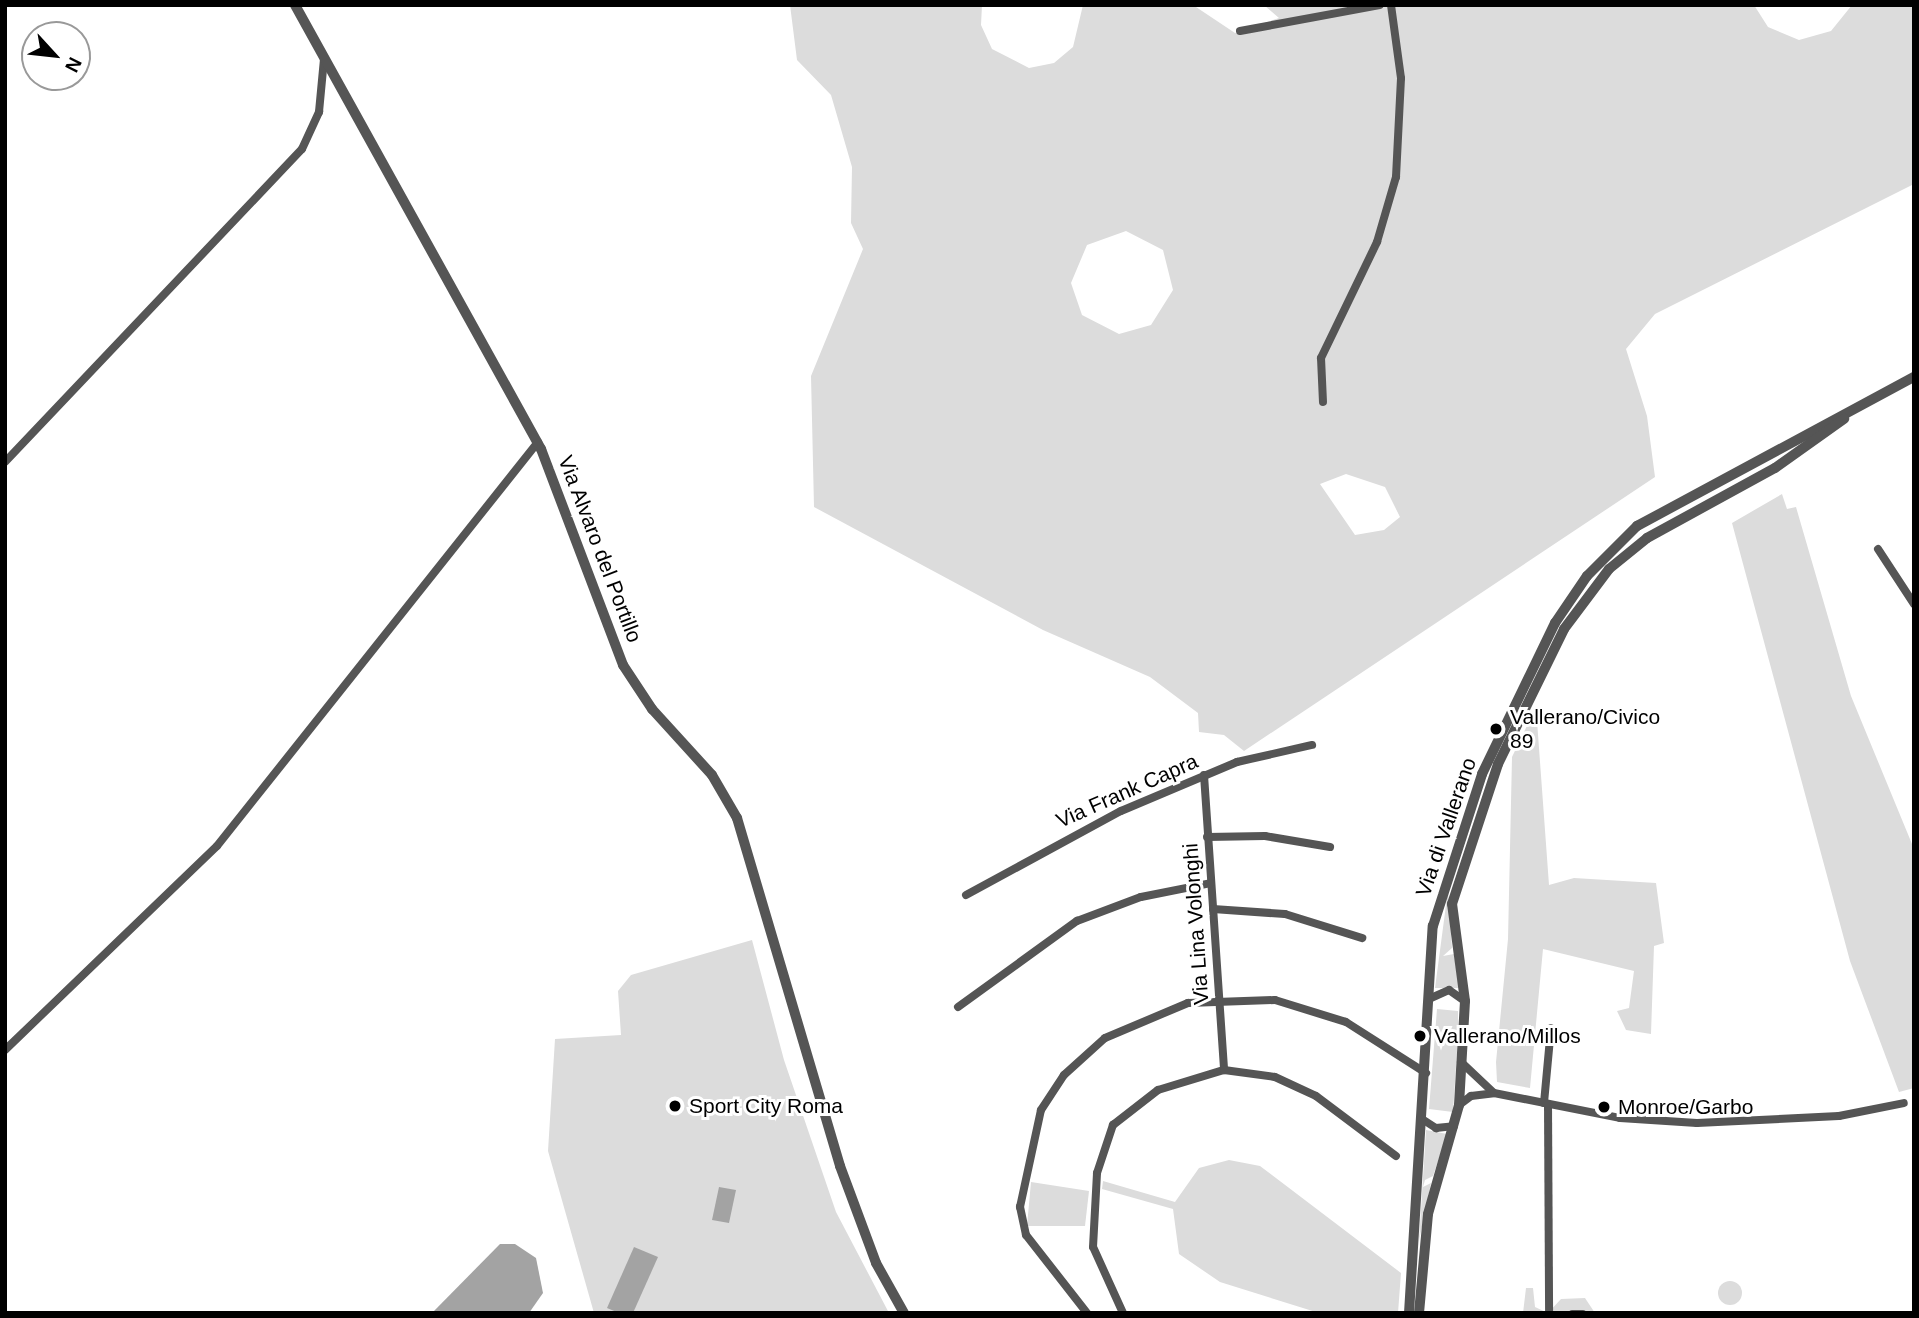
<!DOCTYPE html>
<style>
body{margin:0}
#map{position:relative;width:1919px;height:1318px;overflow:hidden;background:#fff;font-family:Arial,sans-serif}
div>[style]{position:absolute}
.green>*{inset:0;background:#dcdcdc}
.round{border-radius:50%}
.water>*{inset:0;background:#a3a3a3}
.pedestrian>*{height:6px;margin:-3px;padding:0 3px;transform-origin:3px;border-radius:3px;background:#555}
.minor>*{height:8px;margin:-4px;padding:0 4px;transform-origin:4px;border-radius:4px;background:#555}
.tertiary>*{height:10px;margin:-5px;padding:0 5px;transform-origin:5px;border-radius:5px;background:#555}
.dots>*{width:19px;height:19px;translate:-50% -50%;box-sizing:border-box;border:4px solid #fff;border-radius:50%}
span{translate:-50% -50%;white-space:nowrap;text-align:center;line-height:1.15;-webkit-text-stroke:6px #fff;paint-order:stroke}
.street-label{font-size:21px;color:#000}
.poi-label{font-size:21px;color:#000}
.left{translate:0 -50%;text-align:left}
.frame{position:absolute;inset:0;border:7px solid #000;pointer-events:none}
.north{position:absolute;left:21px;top:21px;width:70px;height:70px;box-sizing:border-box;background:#fff;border:2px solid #999;border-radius:50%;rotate:117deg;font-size:19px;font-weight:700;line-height:28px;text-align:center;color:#000}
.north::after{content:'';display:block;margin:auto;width:24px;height:32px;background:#000;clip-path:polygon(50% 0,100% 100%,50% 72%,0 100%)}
</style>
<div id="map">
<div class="green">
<div style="clip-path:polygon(evenodd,790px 5px,982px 5px,981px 25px,992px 49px,1029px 68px,1054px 63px,1073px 47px,1083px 5px,1193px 5px,1235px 33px,1279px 18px,1264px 5px,1754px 5px,1768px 27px,1799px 40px,1831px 31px,1852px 5px,1914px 5px,1914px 184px,1655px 314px,1626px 349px,1647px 416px,1655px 477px,1244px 751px,1224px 735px,1199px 732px,1198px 713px,1150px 677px,1043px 630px,814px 507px,811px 376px,863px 249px,851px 223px,852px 167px,831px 95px,797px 60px,790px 5px,1126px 231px,1163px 250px,1173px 290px,1151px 325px,1119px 334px,1082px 315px,1071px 283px,1087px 245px,1126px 231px,790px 5px,1346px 474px,1385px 487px,1400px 517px,1384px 530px,1355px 535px,1320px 484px,1346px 474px)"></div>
<div style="clip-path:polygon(1782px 494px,1787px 509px,1796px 507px,1851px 696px,1912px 844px,1914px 1088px,1899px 1092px,1850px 961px,1732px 523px)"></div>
<div style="clip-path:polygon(1536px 707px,1549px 885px,1574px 878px,1656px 883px,1664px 943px,1654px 946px,1651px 1034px,1626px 1030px,1617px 1011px,1629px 1008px,1634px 971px,1543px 949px,1530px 1088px,1497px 1082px,1496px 1062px,1508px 939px,1512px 757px)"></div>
<div style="clip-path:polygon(1448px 890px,1452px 948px,1443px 956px,1454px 954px,1459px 988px,1435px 988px)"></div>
<div style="clip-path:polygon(752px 940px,784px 1060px,836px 1212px,889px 1313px,594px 1313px,548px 1151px,555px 1039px,621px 1035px,618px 991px,631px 975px)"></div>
<div style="clip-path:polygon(1437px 1009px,1458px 1011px,1458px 1030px,1444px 1034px,1458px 1036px,1453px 1112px,1429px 1109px)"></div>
<div style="clip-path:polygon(1426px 1130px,1447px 1134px,1433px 1176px,1425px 1180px,1423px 1187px,1431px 1183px,1419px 1241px)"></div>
<div style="clip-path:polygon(1229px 1160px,1260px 1166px,1401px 1273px,1398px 1313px,1319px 1313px,1220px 1282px,1179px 1254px,1173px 1209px,1102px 1189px,1103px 1181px,1175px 1202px,1199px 1168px)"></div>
<div style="clip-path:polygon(1031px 1182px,1089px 1191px,1085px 1226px,1027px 1226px)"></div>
<div class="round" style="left:1718px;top:1281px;width:24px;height:24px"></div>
<div style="clip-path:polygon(1526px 1288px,1533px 1288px,1535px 1307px,1548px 1313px,1561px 1299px,1585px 1298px,1595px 1313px,1523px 1313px)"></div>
</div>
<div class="water">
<div style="clip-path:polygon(719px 1187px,736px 1190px,729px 1223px,712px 1220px)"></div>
<div style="clip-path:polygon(500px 1244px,515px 1244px,536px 1258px,543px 1293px,529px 1313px,432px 1313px)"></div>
<div style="clip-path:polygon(634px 1247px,658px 1257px,633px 1313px,619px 1313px,607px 1308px)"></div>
</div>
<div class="pedestrian">
<div style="left:1572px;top:1313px;width:11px"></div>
</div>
<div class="minor">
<div style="left:1240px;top:31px;width:142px;rotate:-10.5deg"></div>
<div style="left:1323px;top:402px;width:44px;rotate:-92.6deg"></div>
<div style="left:1321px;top:358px;width:129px;rotate:-64.2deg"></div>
<div style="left:1377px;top:242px;width:68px;rotate:-73.7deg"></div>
<div style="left:1396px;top:177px;width:99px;rotate:-87.1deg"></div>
<div style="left:1401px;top:78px;width:74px;rotate:-97.8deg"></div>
<div style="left:5px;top:462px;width:431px;rotate:-46.5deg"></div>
<div style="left:302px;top:149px;width:41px;rotate:-65.3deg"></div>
<div style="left:319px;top:112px;width:53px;rotate:-84.6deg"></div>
<div style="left:1878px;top:549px;width:66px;rotate:56.8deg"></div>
<div style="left:1204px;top:775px;width:296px;rotate:86.1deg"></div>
<div style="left:1207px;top:837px;width:58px;rotate:-1deg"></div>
<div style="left:1265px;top:836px;width:66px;rotate:9.6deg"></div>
<div style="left:966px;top:895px;width:176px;rotate:-28.5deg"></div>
<div style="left:1121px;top:811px;width:126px;rotate:-22.9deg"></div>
<div style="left:1237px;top:762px;width:77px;rotate:-12.8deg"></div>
<div style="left:1213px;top:909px;width:72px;rotate:4deg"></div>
<div style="left:1285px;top:914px;width:81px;rotate:17.3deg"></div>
<div style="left:1431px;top:998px;width:20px;rotate:-24deg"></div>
<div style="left:1449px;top:990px;width:19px;rotate:35deg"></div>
<div style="left:958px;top:1007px;width:147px;rotate:-35.9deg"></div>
<div style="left:1077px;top:921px;width:68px;rotate:-20.6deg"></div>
<div style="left:1141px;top:897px;width:71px;rotate:-11.3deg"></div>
<div style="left:5px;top:1050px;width:294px;rotate:-43.9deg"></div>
<div style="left:217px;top:846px;width:516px;rotate:-51.53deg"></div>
<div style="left:1461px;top:1062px;width:45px;rotate:43.2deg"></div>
<div style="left:1544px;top:1103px;width:75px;rotate:-84.7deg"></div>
<div style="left:1548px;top:1104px;width:209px;rotate:89.7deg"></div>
<div style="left:1459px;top:1105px;width:15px;rotate:-37deg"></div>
<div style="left:1471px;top:1096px;width:23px;rotate:-7deg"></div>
<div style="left:1494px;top:1093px;width:128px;rotate:11.2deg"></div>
<div style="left:1620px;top:1118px;width:77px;rotate:3.7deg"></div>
<div style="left:1697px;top:1123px;width:142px;rotate:-2.8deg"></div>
<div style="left:1839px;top:1116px;width:66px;rotate:-11.3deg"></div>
<div style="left:1422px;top:1119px;width:17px;rotate:33deg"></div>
<div style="left:1436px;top:1128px;width:18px;rotate:-6deg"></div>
<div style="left:1087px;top:1313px;width:99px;rotate:-128deg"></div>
<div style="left:1026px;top:1235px;width:29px;rotate:-102deg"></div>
<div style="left:1020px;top:1207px;width:99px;rotate:-77.8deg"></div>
<div style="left:1041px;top:1110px;width:42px;rotate:-56.7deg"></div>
<div style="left:1064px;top:1075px;width:55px;rotate:-42.1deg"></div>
<div style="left:1105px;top:1038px;width:90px;rotate:-22.9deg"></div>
<div style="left:1188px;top:1003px;width:87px;rotate:-2deg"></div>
<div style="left:1275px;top:1000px;width:74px;rotate:17.2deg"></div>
<div style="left:1346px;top:1022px;width:95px;rotate:32.5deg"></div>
<div style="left:1123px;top:1313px;width:72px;rotate:-114.4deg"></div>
<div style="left:1093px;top:1247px;width:74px;rotate:-86.9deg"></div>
<div style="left:1097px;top:1173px;width:51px;rotate:-71.6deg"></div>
<div style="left:1113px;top:1125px;width:57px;rotate:-37.9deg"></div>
<div style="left:1158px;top:1090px;width:69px;rotate:-16.9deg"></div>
<div style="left:1224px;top:1070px;width:51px;rotate:7.8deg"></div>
<div style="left:1275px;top:1077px;width:45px;rotate:24.9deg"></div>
<div style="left:1316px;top:1096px;width:100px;rotate:36.9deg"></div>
</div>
<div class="tertiary">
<div style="left:295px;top:5px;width:508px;rotate:61.01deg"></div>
<div style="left:541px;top:449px;width:231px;rotate:69.2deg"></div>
<div style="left:623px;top:665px;width:53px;rotate:56.6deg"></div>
<div style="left:652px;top:709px;width:89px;rotate:47.7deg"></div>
<div style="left:712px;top:775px;width:50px;rotate:59.8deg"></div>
<div style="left:737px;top:818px;width:363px;rotate:73.5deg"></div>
<div style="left:840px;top:1166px;width:103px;rotate:69.6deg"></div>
<div style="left:876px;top:1263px;width:57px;rotate:60.8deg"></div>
<div style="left:1409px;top:1313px;width:388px;rotate:-86.5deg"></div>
<div style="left:1433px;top:926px;width:160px;rotate:-72.1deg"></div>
<div style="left:1482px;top:774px;width:168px;rotate:-64.2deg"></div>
<div style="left:1555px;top:623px;width:57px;rotate:-55.8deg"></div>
<div style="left:1587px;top:576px;width:71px;rotate:-45deg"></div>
<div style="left:1637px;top:526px;width:315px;rotate:-28.3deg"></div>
<div style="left:1419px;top:1313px;width:99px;rotate:-84.8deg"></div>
<div style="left:1428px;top:1214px;width:113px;rotate:-74.1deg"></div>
<div style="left:1459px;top:1105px;width:104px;rotate:-86.7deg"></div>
<div style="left:1465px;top:1001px;width:98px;rotate:-97.6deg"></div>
<div style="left:1452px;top:904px;width:147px;rotate:-71.8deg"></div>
<div style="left:1498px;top:764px;width:150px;rotate:-63.9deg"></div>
<div style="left:1564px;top:629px;width:75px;rotate:-53.1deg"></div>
<div style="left:1609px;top:569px;width:49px;rotate:-39.2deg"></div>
<div style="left:1647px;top:538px;width:146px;rotate:-28.7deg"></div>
<div style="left:1775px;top:468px;width:85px;rotate:-35.4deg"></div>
</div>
<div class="dots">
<div style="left:1496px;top:729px;background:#000"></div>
<div style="left:1420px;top:1036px;background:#000"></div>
<div style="left:675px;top:1106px;background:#000"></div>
<div style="left:1604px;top:1107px;background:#000"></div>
</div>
<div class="street-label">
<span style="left:600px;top:549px;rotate:69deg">Via Alvaro del Portillo</span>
<span style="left:1127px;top:791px;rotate:-24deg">Via Frank Capra</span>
<span style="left:1446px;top:827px;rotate:-71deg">Via di Vallerano</span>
<span style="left:1196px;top:924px;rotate:-94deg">Via Lina Volonghi</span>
</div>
<div class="poi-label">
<span class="left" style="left:1510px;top:729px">Vallerano/Civico<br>89</span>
<span class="left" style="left:1434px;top:1036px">Vallerano/Millos</span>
<span class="left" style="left:689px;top:1106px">Sport City Roma</span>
<span class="left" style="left:1618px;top:1107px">Monroe/Garbo</span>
</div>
<div class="frame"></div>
<div class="north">N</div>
</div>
